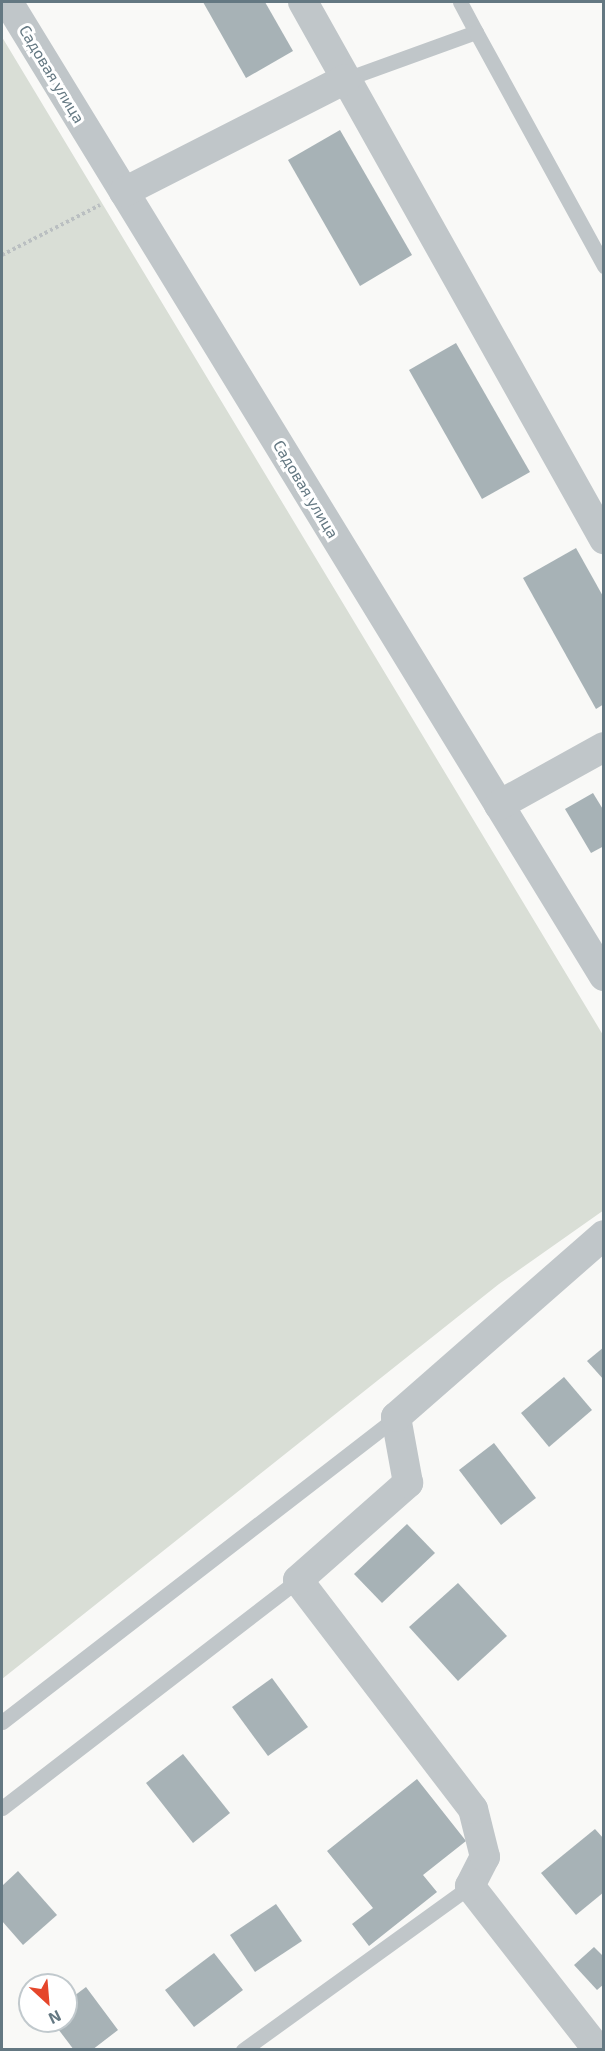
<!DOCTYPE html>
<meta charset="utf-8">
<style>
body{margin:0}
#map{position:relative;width:605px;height:2051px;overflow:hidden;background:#f9f9f7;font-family:"Exo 2",sans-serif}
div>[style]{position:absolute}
.green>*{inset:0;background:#d9ded6}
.building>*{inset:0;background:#a7b2b6}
.path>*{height:4px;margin-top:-2px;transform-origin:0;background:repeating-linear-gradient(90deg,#babfc1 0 3px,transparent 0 6px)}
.service>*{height:15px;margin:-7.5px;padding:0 7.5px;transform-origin:7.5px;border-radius:7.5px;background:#c0c6c9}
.minor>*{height:30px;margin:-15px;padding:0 15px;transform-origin:15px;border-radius:15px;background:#c0c6c9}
span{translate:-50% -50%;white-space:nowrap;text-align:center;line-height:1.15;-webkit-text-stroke:6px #fff;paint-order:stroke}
.street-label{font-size:16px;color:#647882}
.frame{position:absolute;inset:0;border:3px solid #647882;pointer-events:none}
.north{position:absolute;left:18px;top:1973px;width:60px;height:60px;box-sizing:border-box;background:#fff;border:2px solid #c1c9cd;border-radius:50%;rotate:154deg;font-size:16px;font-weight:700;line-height:24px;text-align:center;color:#647882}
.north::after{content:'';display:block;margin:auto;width:21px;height:27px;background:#e5462b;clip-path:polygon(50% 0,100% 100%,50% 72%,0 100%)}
</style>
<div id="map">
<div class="green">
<div style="clip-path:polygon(2px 37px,603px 1035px,604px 1210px,499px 1284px,2px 1679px)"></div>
</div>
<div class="building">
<div style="clip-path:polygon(203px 2px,265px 2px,293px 51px,246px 78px)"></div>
<div style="clip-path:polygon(340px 130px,412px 255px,360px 286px,288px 160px)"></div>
<div style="clip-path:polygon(456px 343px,530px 472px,482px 499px,409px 370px)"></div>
<div style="clip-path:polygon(576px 548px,604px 598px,604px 704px,596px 709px,523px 578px)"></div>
<div style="clip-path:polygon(593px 793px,604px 811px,604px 846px,591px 853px,565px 809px)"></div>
<div style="clip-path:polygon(604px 1347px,604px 1380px,587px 1361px)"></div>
<div style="clip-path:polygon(564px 1377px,592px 1410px,549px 1447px,521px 1413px)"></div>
<div style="clip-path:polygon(494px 1443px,536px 1498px,501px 1525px,459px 1470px)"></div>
<div style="clip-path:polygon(407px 1524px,435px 1553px,382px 1603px,354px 1574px)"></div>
<div style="clip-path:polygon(458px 1583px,507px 1636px,458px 1681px,409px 1627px)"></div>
<div style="clip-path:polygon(272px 1678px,308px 1727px,268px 1756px,232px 1707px)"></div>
<div style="clip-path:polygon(183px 1754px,230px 1813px,193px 1843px,146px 1783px)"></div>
<div style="clip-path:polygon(417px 1779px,466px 1841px,423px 1875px,437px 1892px,369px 1946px,352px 1924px,373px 1908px,327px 1851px)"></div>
<div style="clip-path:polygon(595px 1829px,604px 1839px,604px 1892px,576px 1915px,541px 1873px)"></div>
<div style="clip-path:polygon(18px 1871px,57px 1915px,23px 1945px,2px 1921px,2px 1886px)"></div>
<div style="clip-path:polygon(276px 1904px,302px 1941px,255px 1972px,230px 1935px)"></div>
<div style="clip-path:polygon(594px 1947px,604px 1957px,604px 1984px,597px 1990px,574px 1965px)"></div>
<div style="clip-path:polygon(214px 1953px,243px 1990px,194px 2027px,165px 1990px)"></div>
<div style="clip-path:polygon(86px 1987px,118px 2030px,92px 2050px,74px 2050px,52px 2021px,66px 2021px,66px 2002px)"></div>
</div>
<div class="path">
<div style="left:2px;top:255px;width:110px;rotate:-27deg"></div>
</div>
<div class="service">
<div style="left:460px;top:2px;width:34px;rotate:62deg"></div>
<div style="left:346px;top:79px;width:138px;rotate:-19.9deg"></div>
<div style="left:476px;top:32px;width:267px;rotate:61.3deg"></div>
<div style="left:2px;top:1722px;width:498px;rotate:-37.7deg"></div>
<div style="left:2px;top:1808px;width:374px;rotate:-37.6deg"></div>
<div style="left:243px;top:2050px;width:280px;rotate:-35.8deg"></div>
</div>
<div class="minor">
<div style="left:8px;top:2px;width:1142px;rotate:58.54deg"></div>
<div style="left:303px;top:2px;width:616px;rotate:60.73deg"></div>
<div style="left:124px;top:192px;width:249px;rotate:-27deg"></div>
<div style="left:499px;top:805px;width:120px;rotate:-28.9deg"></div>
<div style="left:598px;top:2050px;width:208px;rotate:-128deg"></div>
<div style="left:470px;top:1886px;width:33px;rotate:-63deg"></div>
<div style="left:485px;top:1857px;width:49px;rotate:-104deg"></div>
<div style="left:473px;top:1809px;width:288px;rotate:-127.4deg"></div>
<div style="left:298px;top:1580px;width:147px;rotate:-41.4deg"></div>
<div style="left:408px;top:1483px;width:67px;rotate:-100.3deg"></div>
<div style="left:396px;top:1417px;width:276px;rotate:-41.2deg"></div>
</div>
<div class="street-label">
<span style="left:52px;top:74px;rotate:59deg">Садовая улица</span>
<span style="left:306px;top:489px;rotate:59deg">Садовая улица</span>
</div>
<div class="frame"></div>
<div class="north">N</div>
</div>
